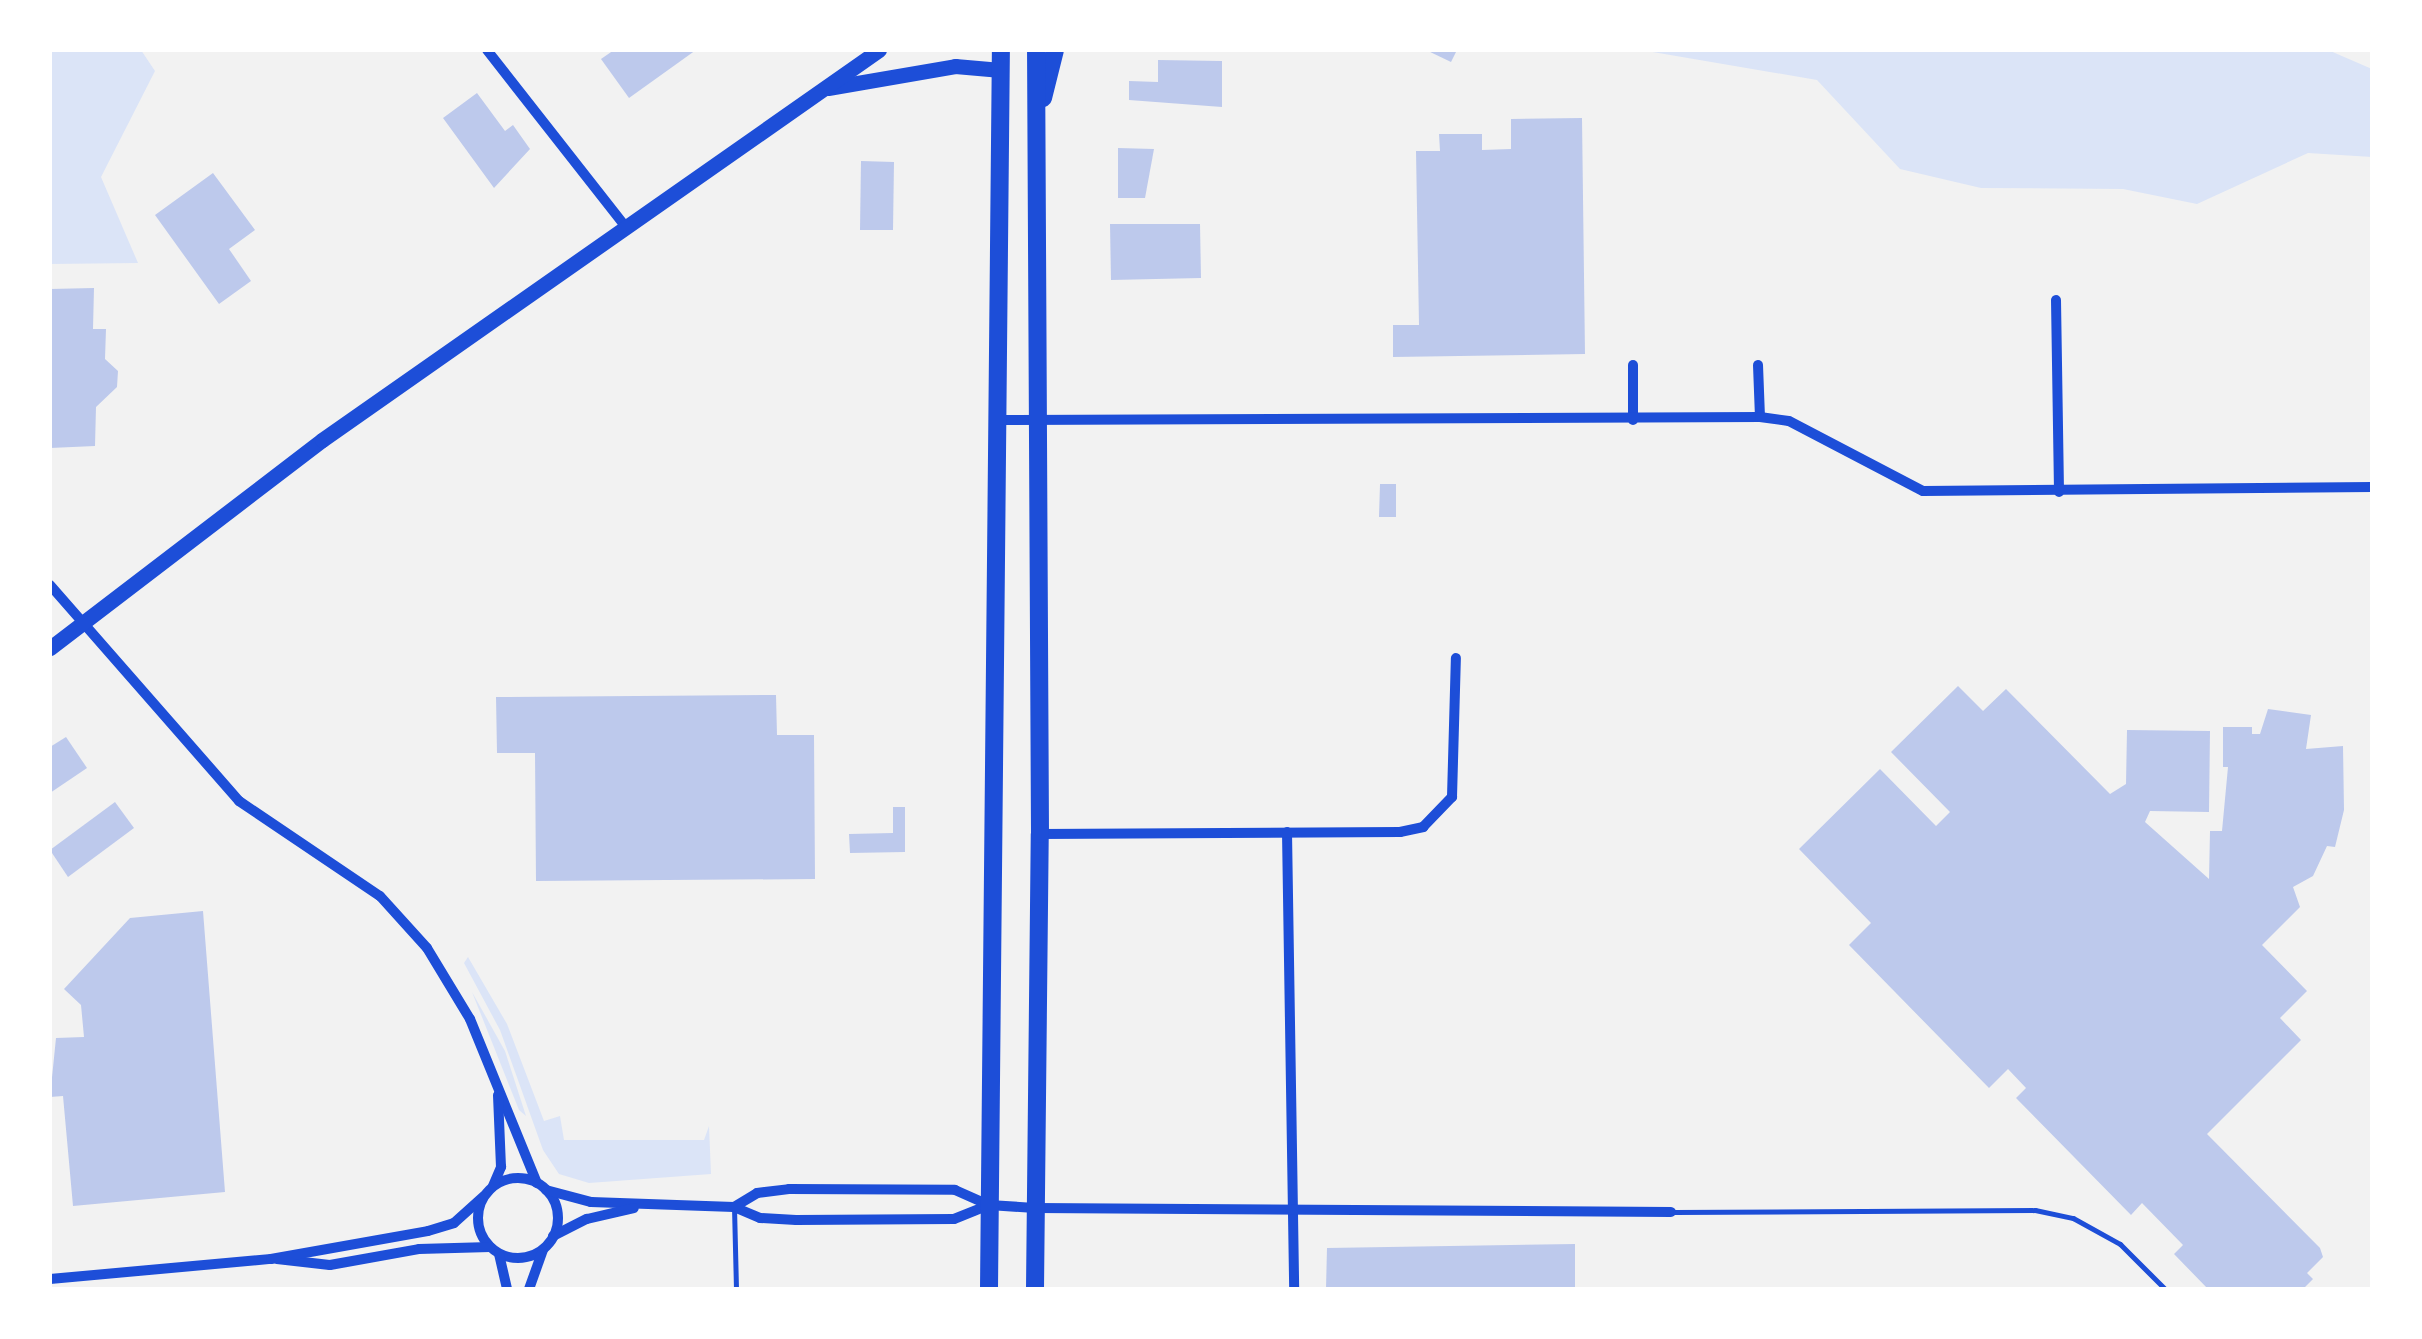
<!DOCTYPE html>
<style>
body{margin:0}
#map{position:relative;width:2422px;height:1339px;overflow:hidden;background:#f2f2f2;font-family:"PT Sans Narrow",sans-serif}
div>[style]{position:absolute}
.green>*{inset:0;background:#dbe4f7}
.building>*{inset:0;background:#bdc9ec}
.service>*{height:5px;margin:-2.5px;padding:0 2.5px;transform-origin:2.5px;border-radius:2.5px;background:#1d4ed8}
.minor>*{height:10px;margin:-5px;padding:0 5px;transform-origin:5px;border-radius:5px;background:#1d4ed8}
.minor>.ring{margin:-5px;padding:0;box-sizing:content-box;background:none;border:10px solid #1d4ed8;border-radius:50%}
.primary>*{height:15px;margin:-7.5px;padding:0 7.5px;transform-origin:7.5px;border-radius:7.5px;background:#1d4ed8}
.trunk>*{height:18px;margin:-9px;padding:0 9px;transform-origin:9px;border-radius:9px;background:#1d4ed8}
span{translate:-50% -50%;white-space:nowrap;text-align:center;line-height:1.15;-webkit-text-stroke:8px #fff;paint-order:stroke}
.frame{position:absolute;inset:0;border:52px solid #fff;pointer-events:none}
</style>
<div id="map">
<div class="green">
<div style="clip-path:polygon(50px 50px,141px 50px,155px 71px,101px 177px,138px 263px,50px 264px)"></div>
<div style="clip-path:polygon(1641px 50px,2328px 50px,2372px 69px,2372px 157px,2308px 153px,2197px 204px,2123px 189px,1981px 188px,1900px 169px,1817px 80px)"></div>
<div style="clip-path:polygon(468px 957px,507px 1024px,544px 1121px,560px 1116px,564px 1140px,704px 1140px,709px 1126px,711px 1174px,589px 1183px,559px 1174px,543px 1150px,500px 1030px,464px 963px)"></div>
<div style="clip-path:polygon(472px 992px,505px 1051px,526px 1116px,519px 1110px)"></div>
</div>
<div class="building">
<div style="clip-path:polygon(614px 50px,696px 50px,629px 98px,601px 59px)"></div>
<div style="clip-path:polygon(1426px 50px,1457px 50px,1451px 62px)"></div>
<div style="clip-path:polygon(1158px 60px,1222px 61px,1222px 107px,1129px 100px,1129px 81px,1158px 82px)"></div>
<div style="clip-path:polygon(477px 93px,505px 131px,513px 125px,530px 149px,494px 188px,443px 118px)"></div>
<div style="clip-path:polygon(1582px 118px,1585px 354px,1393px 357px,1393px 325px,1419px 325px,1416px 151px,1440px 151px,1439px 134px,1482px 134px,1482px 150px,1511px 149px,1511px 119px)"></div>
<div style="clip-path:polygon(1118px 148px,1154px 149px,1145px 198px,1118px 198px)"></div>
<div style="clip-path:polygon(861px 161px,894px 162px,893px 230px,860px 230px)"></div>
<div style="clip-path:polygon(213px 173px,255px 230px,229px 249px,251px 281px,219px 304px,155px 215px)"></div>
<div style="clip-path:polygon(1110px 224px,1200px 224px,1201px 278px,1111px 280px)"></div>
<div style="clip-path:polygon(94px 288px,93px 329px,106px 329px,105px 359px,118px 371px,117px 387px,96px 407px,95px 446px,50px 448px,50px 289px)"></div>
<div style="clip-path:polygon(1380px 484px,1396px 484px,1396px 517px,1379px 517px)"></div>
<div style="clip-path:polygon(1958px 686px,1983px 711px,2006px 689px,2110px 794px,2126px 784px,2127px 730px,2210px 731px,2209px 812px,2150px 811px,2145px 822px,2209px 879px,2210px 831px,2222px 831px,2228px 767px,2223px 767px,2223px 727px,2252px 727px,2252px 734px,2260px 734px,2268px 709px,2311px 715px,2306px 749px,2343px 746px,2344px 810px,2335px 847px,2327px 846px,2313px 876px,2293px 887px,2300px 907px,2262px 945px,2307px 991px,2280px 1018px,2301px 1040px,2207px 1134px,2320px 1248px,2323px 1257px,2307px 1273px,2313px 1279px,2303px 1289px,2208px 1289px,2174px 1254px,2183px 1245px,2142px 1203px,2131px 1215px,2016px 1098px,2026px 1088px,2008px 1069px,1989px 1088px,1849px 945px,1871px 923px,1799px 849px,1880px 769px,1936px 826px,1950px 812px,1891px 752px)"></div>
<div style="clip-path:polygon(776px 695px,777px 735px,814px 735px,815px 879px,536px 881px,535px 753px,497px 753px,496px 697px)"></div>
<div style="clip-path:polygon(66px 737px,87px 768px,50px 793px,50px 747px)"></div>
<div style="clip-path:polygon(115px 802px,134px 828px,68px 877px,50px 850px)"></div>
<div style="clip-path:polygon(893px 807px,905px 807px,905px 852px,850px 853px,849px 834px,893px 833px)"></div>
<div style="clip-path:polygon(203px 911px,225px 1192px,73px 1206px,63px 1096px,50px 1097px,56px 1038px,84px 1037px,81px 1005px,64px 989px,130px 918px)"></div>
<div style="clip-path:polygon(1575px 1244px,1575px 1289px,1326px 1289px,1327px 1248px)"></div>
</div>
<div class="service">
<div style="left:734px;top:1207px;width:82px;rotate:88.6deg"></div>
<div style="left:1674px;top:1212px;width:361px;rotate:-0.3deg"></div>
<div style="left:2035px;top:1210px;width:39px;rotate:12deg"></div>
<div style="left:2073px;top:1218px;width:54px;rotate:29deg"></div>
<div style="left:2120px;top:1244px;width:64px;rotate:45deg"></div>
</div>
<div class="minor">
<div style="left:487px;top:50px;width:224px;rotate:51.9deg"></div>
<div style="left:2056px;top:300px;width:192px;rotate:89.1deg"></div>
<div style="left:1633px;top:365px;width:55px;rotate:90deg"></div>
<div style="left:1758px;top:365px;width:52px;rotate:87.8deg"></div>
<div style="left:999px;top:420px;width:761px;rotate:-0.23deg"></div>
<div style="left:1760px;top:417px;width:29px;rotate:8deg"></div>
<div style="left:1789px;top:421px;width:151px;rotate:27.6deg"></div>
<div style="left:1923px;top:491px;width:449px;rotate:-0.5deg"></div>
<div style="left:50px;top:585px;width:287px;rotate:48.8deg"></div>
<div style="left:239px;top:801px;width:170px;rotate:34deg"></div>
<div style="left:380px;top:896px;width:70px;rotate:47.9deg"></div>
<div style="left:427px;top:948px;width:83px;rotate:58.8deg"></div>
<div style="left:470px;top:1019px;width:177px;rotate:67.8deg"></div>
<div style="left:1287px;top:832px;width:457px;rotate:89.1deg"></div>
<div style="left:1040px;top:834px;width:360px;rotate:-0.3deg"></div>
<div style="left:1400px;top:832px;width:24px;rotate:-12deg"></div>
<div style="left:1423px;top:827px;width:42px;rotate:-46deg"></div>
<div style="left:1452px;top:797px;width:139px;rotate:-88.4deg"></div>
<div class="ring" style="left:478px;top:1178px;width:70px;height:70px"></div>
<div style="left:493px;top:1186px;width:21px;rotate:-67deg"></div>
<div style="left:501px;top:1167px;width:72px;rotate:-92.4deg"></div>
<div style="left:546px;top:1190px;width:47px;rotate:14.9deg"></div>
<div style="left:591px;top:1202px;width:143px;rotate:2deg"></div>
<div style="left:734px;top:1207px;width:28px;rotate:23deg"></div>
<div style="left:760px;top:1218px;width:36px;rotate:3deg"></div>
<div style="left:796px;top:1220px;width:158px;rotate:-0.4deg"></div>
<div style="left:954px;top:1219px;width:38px;rotate:-22deg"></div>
<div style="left:734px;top:1207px;width:27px;rotate:-31deg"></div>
<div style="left:757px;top:1193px;width:32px;rotate:-7deg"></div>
<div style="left:789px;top:1189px;width:166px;rotate:0.3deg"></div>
<div style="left:955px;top:1190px;width:37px;rotate:24deg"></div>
<div style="left:989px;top:1205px;width:46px;rotate:3.7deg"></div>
<div style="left:1035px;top:1208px;width:636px;rotate:0.36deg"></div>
<div style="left:553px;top:1236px;width:38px;rotate:-27deg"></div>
<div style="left:587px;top:1219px;width:48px;rotate:-13.2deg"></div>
<div style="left:499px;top:1254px;width:36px;rotate:77deg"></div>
<div style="left:277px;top:1259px;width:53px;rotate:6.5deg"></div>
<div style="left:330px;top:1265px;width:90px;rotate:-10.2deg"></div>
<div style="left:419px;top:1249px;width:71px;rotate:-1.6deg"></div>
<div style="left:50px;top:1279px;width:222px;rotate:-5.2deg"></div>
<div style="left:271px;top:1259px;width:159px;rotate:-10.1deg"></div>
<div style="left:428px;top:1231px;width:27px;rotate:-17deg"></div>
<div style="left:454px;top:1223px;width:40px;rotate:-42deg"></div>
<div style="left:529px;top:1289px;width:41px;rotate:-70.3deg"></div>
</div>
<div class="primary">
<div style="left:828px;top:88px;width:129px;rotate:-9.8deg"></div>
<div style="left:955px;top:66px;width:46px;rotate:5deg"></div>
<div style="left:50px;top:648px;width:342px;rotate:-37.4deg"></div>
<div style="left:322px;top:440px;width:680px;rotate:-35deg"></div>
</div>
<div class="trunk">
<div style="left:1043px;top:98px;width:49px;rotate:-76deg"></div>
<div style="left:989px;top:1289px;width:1239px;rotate:-89.45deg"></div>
<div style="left:1035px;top:1289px;width:455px;rotate:-89.4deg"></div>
<div style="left:1040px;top:834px;width:784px;rotate:-90.29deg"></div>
</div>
<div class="frame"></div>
</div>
